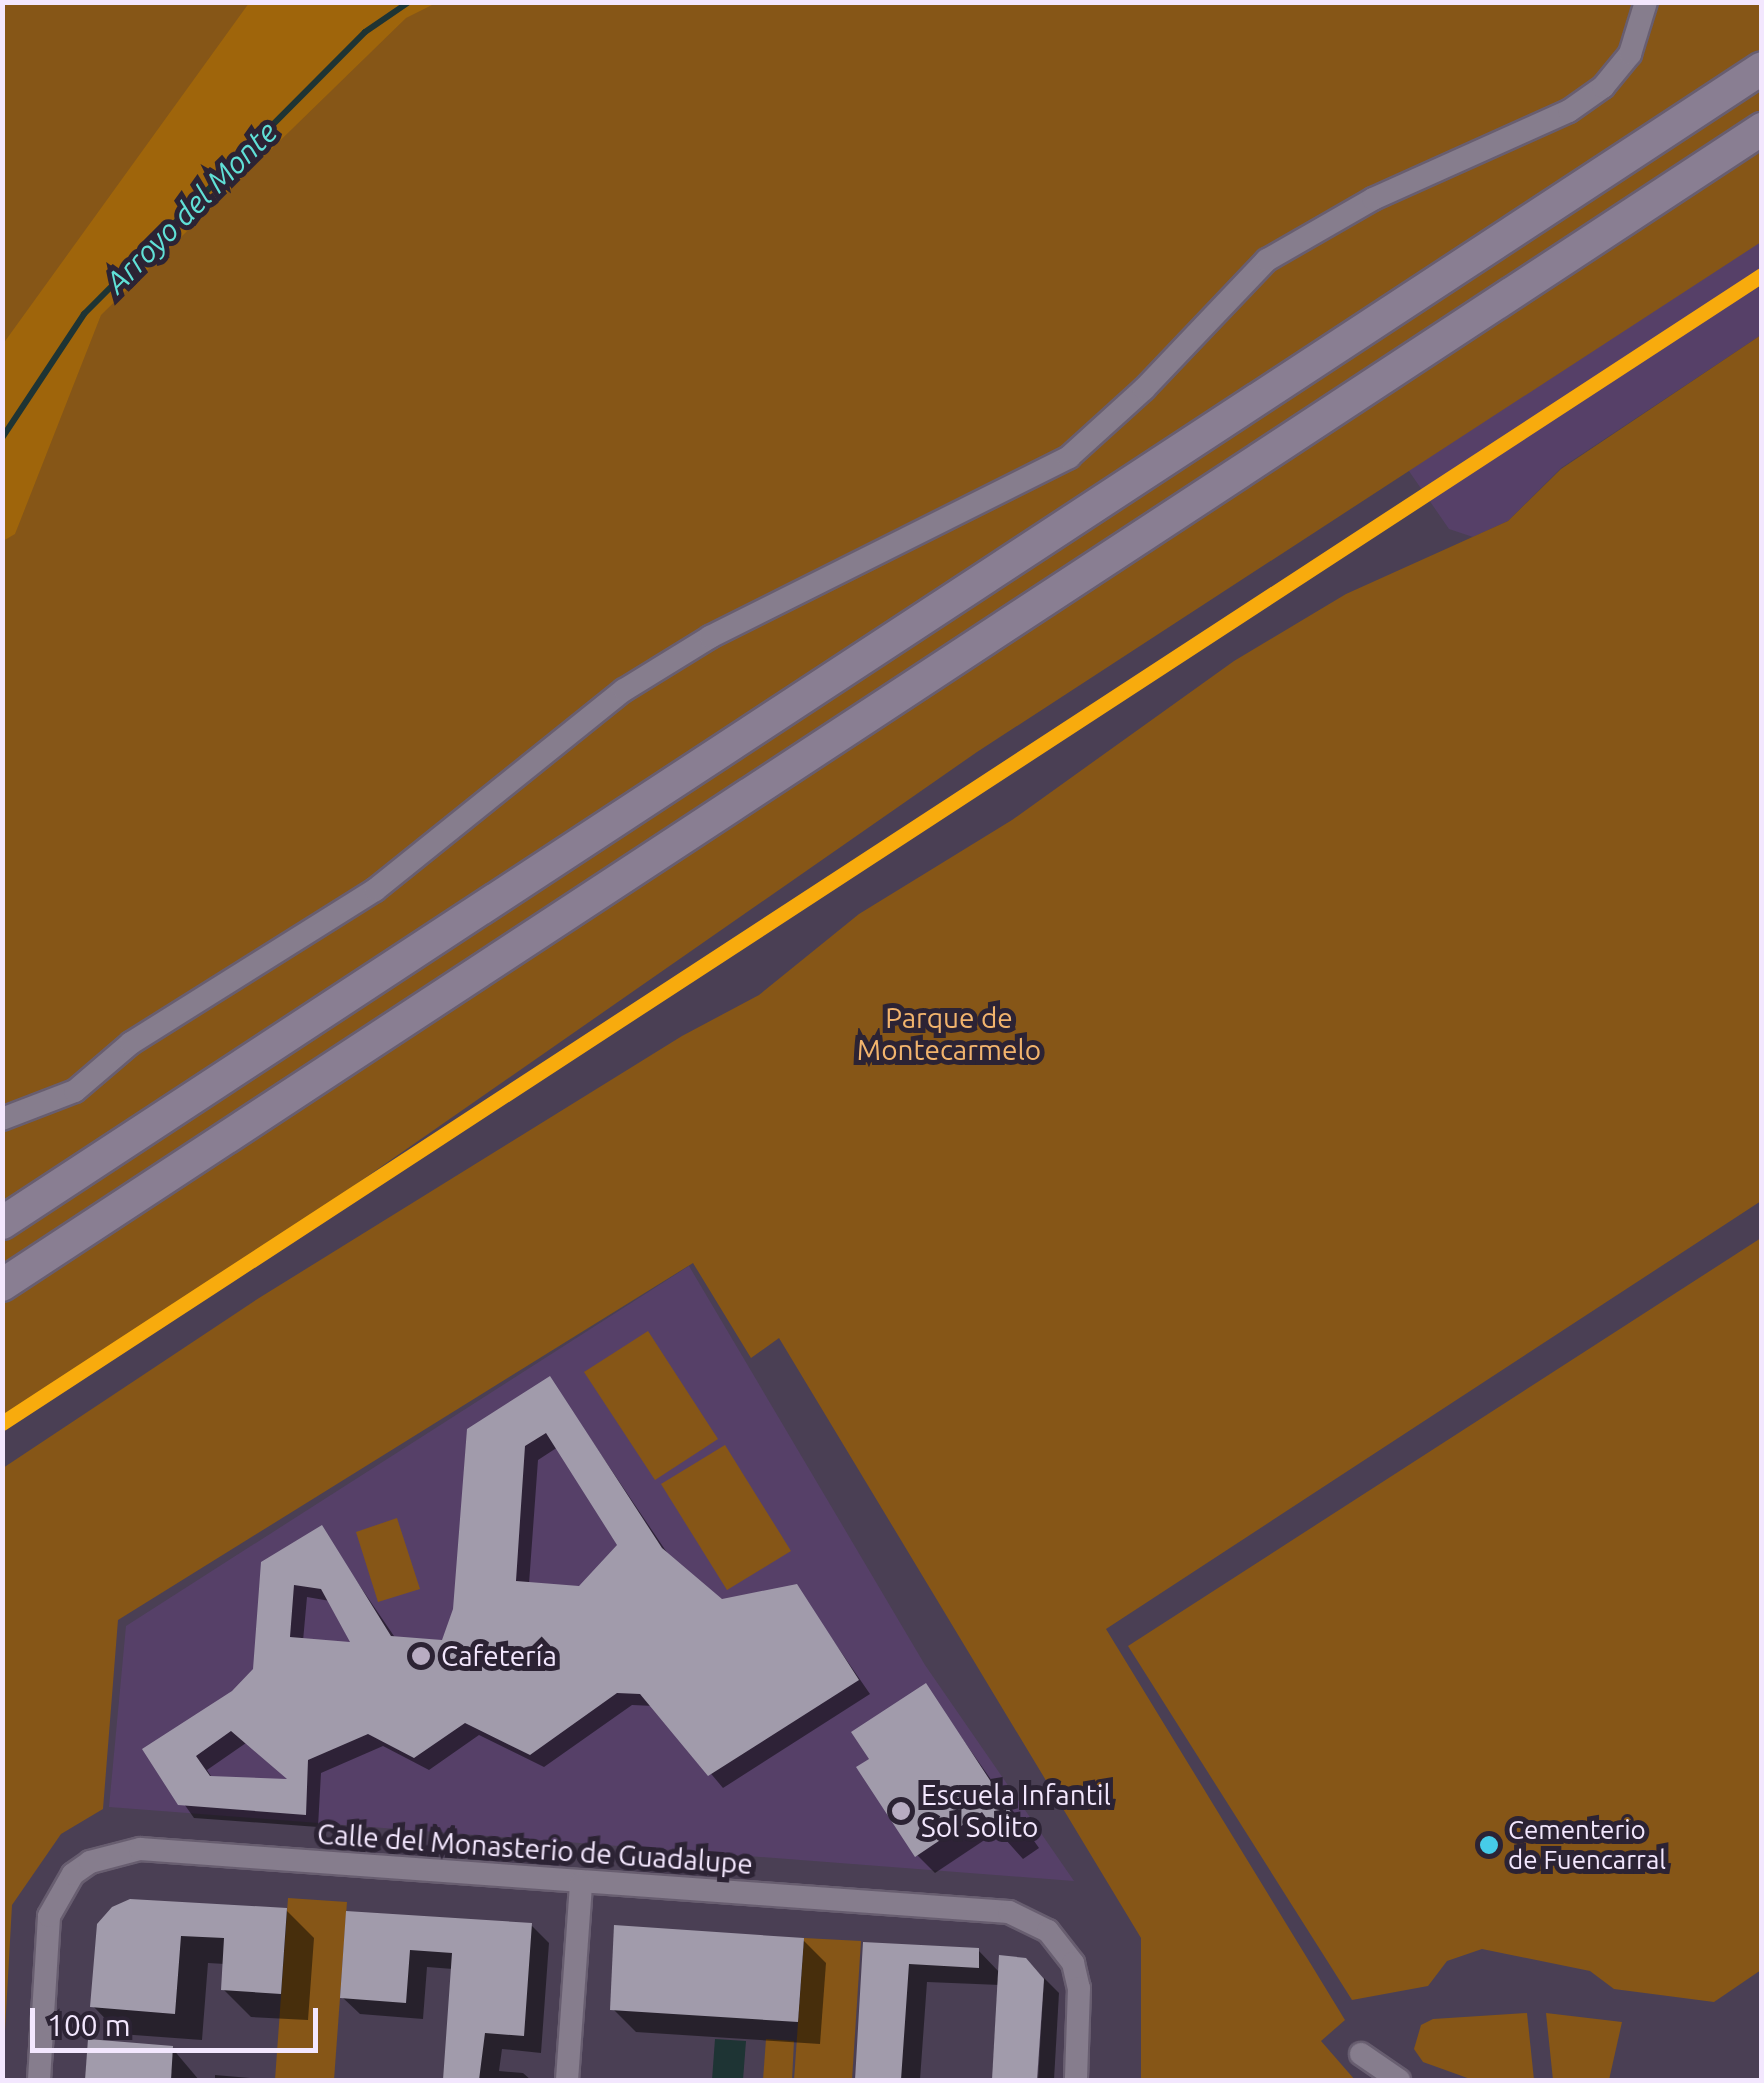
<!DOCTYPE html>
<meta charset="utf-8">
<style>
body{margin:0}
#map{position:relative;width:1764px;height:2083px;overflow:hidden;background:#4a3f54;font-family:Ubuntu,sans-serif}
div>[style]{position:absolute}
.built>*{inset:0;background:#564068}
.green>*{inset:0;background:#865617}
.forest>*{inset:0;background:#9f650b}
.water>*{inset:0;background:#1e3434}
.shadow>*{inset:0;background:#0007}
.stream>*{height:6px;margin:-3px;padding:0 3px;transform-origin:3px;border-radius:3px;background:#1e3434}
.building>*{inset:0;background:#a19bab}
.roads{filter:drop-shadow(2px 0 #685e70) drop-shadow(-2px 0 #685e70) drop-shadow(0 2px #685e70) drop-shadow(0 -2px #685e70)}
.minor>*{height:22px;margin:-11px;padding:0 11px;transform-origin:11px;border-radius:11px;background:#867d8d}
.highway>*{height:32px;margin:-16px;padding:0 16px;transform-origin:16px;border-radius:16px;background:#897e92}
.rail-1>*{height:15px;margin:-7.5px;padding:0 7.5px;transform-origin:7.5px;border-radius:7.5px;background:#f8ab0d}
.dots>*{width:28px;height:28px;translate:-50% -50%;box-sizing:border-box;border:5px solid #2c2334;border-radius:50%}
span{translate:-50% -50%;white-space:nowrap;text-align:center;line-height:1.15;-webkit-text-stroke:10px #2c2334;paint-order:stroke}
.bus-label{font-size:26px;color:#f3e7fe}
.left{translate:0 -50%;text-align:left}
.park-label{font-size:28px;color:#f2b46d}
.poi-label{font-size:28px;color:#f3e7fe}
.street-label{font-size:28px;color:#f3e7fe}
.water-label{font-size:30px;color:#60e0d7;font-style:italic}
.frame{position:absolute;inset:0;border:5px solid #f3e7fe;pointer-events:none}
.scale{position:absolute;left:30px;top:2008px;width:288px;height:45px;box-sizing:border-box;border:5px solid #f3e7fe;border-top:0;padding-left:12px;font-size:30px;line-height:35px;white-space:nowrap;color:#f3e7fe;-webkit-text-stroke:8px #2c2334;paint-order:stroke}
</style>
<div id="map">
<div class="built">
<div style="clip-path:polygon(1761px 191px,1761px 335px,1561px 468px,1508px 521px,1473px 537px,1449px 529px,1402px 461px)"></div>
<div style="clip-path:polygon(689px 1266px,925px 1665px,1074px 1881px,109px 1807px,126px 1626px)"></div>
</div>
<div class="green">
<div style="clip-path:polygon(3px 3px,1761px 3px,1761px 242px,977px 752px,3px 1430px)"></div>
<div style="clip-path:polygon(1761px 335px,1761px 1201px,1106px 1629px,1345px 2020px,1321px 2041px,1355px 2080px,1141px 2080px,1141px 1938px,779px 1338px,751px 1358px,693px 1263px,118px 1620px,103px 1809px,61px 1834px,12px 1905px,3px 2067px,3px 1468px,259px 1298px,682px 1036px,759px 995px,859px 914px,1012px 820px,1234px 661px,1346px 594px,1508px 521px,1561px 469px)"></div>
<div style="clip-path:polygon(1761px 1238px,1761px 1970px,1714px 2002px,1614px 1989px,1590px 1971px,1482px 1949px,1447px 1961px,1428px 1986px,1352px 2000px,1128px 1646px)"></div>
<div style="clip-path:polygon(648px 1331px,718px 1439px,655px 1480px,584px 1372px)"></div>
<div style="clip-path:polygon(725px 1445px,791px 1551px,727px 1590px,661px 1484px)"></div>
<div style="clip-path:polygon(397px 1518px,420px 1589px,378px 1602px,356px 1532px)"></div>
<div style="clip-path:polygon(288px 1898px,347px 1902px,334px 2080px,275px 2080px)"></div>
<div style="clip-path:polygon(804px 1938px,861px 1941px,852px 2080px,794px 2080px)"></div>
<div style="clip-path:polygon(1527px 2013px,1534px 2080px,1473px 2080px,1423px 2062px,1414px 2049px,1421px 2025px,1433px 2019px)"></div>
<div style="clip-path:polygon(1546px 2013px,1622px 2022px,1609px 2080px,1553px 2080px)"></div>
<div style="clip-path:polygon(766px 2039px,794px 2041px,792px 2080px,763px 2080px)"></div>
</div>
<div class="forest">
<div style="clip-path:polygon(249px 3px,436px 3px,406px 18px,101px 315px,15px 534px,3px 541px,3px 344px)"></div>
</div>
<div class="water">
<div style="clip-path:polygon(715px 2039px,746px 2041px,743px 2080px,712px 2080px)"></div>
</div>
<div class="shadow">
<div style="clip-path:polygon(evenodd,550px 1379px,672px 1560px,721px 1602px,796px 1587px,870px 1694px,723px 1788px,654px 1706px,632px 1705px,544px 1767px,479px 1735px,429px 1770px,383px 1746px,321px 1773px,318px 1827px,194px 1818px,146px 1750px,234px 1693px,255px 1670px,264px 1564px,321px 1529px,396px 1639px,443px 1642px,550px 1379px,558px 1447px,620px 1545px,580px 1589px,529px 1584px,538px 1460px,558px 1447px,550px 1379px,307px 1597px,330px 1601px,355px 1645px,303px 1641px,307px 1597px,550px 1379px,246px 1743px,291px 1781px,213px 1779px,207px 1770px,246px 1743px)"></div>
<div style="clip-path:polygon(926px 1687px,1039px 1848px,1023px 1859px,998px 1831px,935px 1873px,917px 1855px,872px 1760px)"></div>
<div style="clip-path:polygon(114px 1909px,286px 1910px,314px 1938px,308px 2020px,251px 2017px,224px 1990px,225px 1964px,208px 1963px,202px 2040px,120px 2034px,93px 2006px)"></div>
<div style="clip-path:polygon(348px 1914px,531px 1925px,549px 1943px,541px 2053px,502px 2049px,499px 2071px,523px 2073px,531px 2080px,445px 2080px,453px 1969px,427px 1967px,423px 2019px,360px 2014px,342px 1997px)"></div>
<div style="clip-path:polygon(803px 1940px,826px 1963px,820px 2044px,636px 2032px,613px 2009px)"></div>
<div style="clip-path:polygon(865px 1944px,978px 1950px,1000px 1973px,1025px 1961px,1040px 1975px,1033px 2080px,994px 2080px,1000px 1985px,927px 1982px,920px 2080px,858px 2080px)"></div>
<div style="clip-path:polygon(1044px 1978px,1059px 1993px,1054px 2080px,1038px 2080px)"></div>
<div style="clip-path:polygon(90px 2042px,172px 2048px,199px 2080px,87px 2080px)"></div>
<div style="clip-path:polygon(215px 2075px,273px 2080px,215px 2080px)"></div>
</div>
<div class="stream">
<div style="left:2px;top:438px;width:149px;rotate:-56.5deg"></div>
<div style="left:84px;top:314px;width:398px;rotate:-45.1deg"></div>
<div style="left:365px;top:32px;width:53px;rotate:-34.3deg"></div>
</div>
<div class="building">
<div style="clip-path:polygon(evenodd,550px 1376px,662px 1548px,722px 1599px,797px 1584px,859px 1680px,708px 1776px,640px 1694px,617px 1693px,530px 1755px,465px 1723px,414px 1758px,368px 1734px,308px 1760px,306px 1815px,178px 1805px,142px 1749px,232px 1691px,253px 1669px,261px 1562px,322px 1525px,391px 1636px,442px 1640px,453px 1609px,467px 1429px,550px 1376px,546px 1433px,617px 1545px,579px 1586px,516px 1581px,525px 1446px,546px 1433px,550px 1376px,294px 1585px,321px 1589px,350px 1642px,290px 1637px,294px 1585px,550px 1376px,231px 1731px,287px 1779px,210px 1776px,196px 1756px,231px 1731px)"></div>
<div style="clip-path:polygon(926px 1683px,1022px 1829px,1003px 1842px,982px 1812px,915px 1857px,856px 1767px,869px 1759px,851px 1732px)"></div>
<div style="clip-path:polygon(130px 1899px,287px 1908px,281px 1994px,221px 1990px,224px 1938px,181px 1936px,175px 2014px,90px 2007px,97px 1924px,112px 1907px)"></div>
<div style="clip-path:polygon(346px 1911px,532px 1923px,524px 2036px,485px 2033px,479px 2080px,443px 2080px,452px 1953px,410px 1950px,406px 2003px,340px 1998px)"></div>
<div style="clip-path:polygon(614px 1925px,804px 1938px,798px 2022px,610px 2010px)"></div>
<div style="clip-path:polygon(863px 1942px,979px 1948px,979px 1968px,909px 1964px,901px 2080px,855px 2080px)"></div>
<div style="clip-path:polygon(999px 1955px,1026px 1958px,1044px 1979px,1037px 2080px,992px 2080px)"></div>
<div style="clip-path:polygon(88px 2039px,173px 2046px,171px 2080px,85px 2080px)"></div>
</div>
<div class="roads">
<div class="minor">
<div style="left:2px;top:1119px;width:78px;rotate:-21deg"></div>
<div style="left:75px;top:1091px;width:74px;rotate:-40.6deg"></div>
<div style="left:131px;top:1043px;width:288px;rotate:-32.1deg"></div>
<div style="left:375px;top:890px;width:319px;rotate:-38.8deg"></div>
<div style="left:624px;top:690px;width:101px;rotate:-31.6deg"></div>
<div style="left:710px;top:637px;width:402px;rotate:-26.6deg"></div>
<div style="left:1069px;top:457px;width:101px;rotate:-42.2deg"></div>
<div style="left:1144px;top:389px;width:178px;rotate:-46.4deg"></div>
<div style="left:1267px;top:260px;width:122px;rotate:-29.9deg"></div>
<div style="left:1373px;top:199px;width:215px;rotate:-24.2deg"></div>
<div style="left:1569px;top:111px;width:42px;rotate:-35.2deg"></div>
<div style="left:1603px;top:87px;width:43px;rotate:-50.7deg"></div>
<div style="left:1630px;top:54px;width:54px;rotate:-72.9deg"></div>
<div style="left:1361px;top:2054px;width:46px;rotate:34.4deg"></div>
<div style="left:39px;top:2080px;width:164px;rotate:-86.5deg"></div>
<div style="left:49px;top:1916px;width:48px;rotate:-60.3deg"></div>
<div style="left:73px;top:1874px;width:21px;rotate:-35deg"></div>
<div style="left:90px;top:1862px;width:52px;rotate:-14.6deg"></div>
<div style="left:140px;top:1849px;width:871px;rotate:4.15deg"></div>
<div style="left:1009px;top:1912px;width:43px;rotate:26deg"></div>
<div style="left:1048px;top:1931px;width:41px;rotate:52deg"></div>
<div style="left:1073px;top:1963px;width:26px;rotate:77deg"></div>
<div style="left:1079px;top:1988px;width:92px;rotate:91.9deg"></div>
<div style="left:567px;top:2080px;width:197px;rotate:-85.9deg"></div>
</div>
<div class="highway">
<div style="left:2px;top:1223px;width:2105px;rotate:-33.27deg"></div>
<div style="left:2px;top:1285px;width:2106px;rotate:-33.3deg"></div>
</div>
</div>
<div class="rail-1">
<div style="left:2px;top:1423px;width:2101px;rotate:-33.12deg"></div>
</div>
<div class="dots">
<div style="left:421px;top:1656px;background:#b8acc2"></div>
<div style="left:901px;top:1811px;background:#b8acc2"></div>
<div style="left:1489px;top:1845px;background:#46cce9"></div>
</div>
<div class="bus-label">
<span class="left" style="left:1508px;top:1845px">Cementerio<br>de Fuencarral</span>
</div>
<div class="park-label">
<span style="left:949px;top:1034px">Parque de<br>Montecarmelo</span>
</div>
<div class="poi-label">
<span class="left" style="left:441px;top:1656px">Cafetería</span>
<span class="left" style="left:921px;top:1811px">Escuela Infantil<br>Sol Solito</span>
</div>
<div class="street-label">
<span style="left:535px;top:1849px;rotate:4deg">Calle del Monasterio de Guadalupe</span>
</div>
<div class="water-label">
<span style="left:191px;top:207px;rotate:-45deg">Arroyo del Monte</span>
</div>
<div class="frame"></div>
<div class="scale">100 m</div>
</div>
